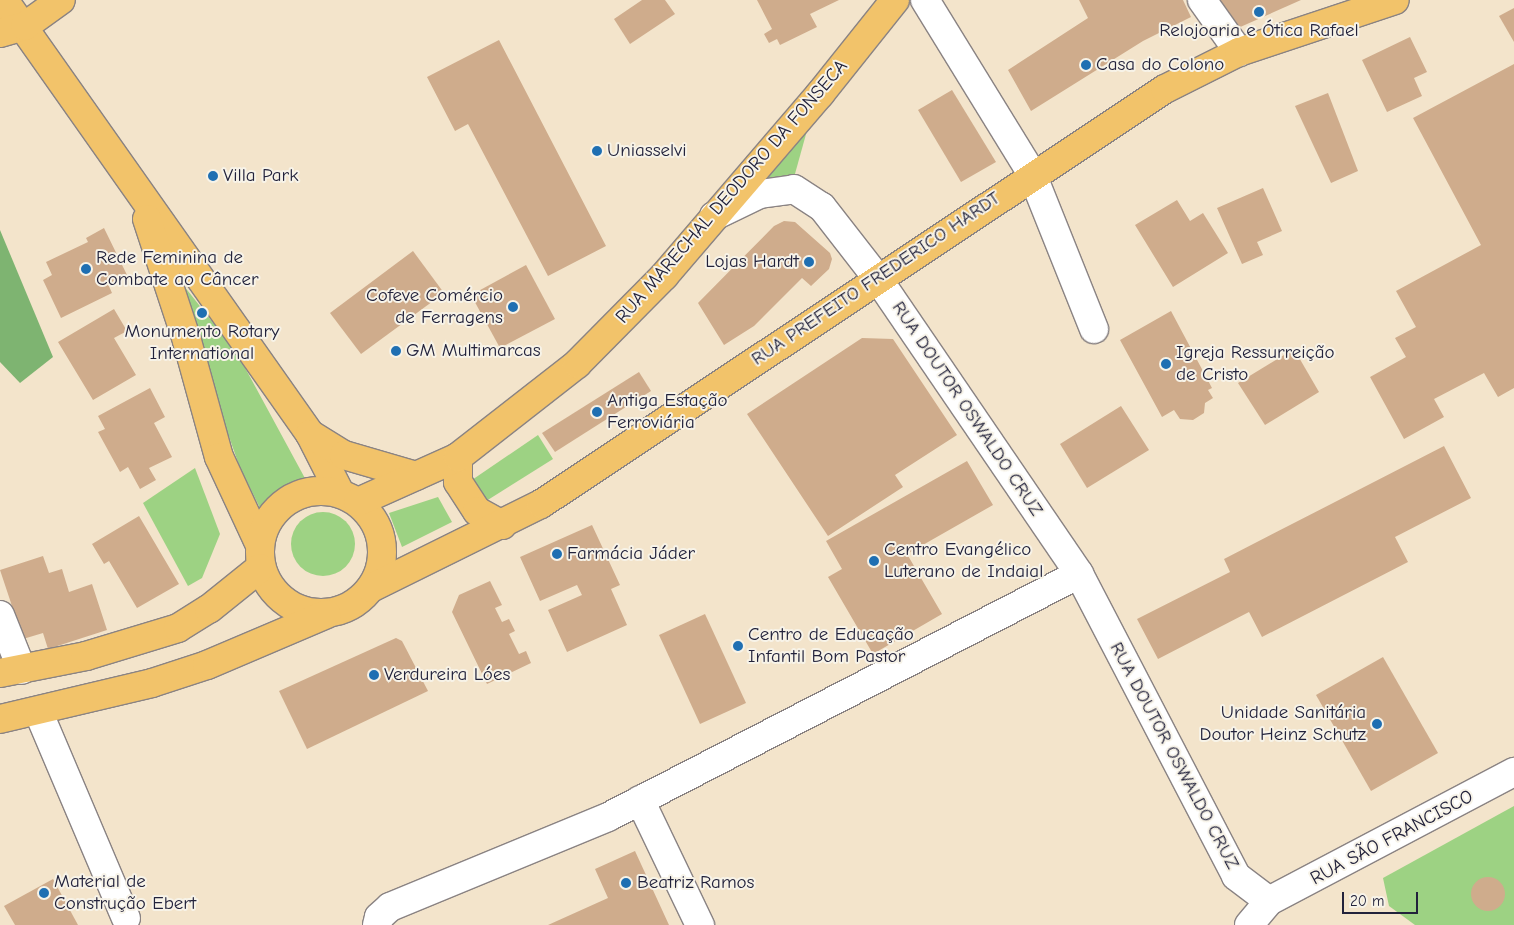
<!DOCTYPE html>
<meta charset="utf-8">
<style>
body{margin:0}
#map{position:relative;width:1514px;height:925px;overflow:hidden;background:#f3e4cb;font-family:"Comic Neue",sans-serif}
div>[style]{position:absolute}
.green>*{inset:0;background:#9dd283}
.round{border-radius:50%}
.forest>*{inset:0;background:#7eb471}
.building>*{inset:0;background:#cfac8c}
.roads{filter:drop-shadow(1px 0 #8a8383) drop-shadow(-1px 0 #8a8383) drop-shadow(0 1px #8a8383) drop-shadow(0 -1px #8a8383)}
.minor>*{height:28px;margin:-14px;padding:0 14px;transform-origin:14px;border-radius:14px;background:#fff}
.major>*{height:28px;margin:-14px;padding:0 14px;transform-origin:14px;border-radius:14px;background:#f2c36a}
.major>.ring{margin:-14px;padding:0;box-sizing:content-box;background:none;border:28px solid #f2c36a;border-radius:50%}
.dots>*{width:14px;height:14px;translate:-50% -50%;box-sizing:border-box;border:2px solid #f7f3e8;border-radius:50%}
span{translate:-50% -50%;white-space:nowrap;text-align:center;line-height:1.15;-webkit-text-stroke:4px #f7f3e8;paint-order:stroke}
.poi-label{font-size:19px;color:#22223b}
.left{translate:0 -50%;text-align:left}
.right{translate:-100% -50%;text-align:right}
.street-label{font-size:19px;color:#22223b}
.scale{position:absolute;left:1342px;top:892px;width:76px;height:22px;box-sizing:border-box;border:2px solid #22223b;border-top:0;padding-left:6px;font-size:15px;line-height:18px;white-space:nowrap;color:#22223b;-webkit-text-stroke:4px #f7f3e8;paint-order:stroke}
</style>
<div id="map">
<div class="green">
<div style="clip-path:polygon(808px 127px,793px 181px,760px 187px,758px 174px)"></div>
<div style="clip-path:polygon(184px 286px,237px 353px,307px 482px,270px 500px,261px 510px,240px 468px,213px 391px,185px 303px)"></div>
<div style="clip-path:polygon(538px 435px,553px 459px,483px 503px,469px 482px)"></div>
<div style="clip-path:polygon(195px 468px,220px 534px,202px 578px,188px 586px,143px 503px)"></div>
<div style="clip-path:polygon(438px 497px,452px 522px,402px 547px,389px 513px)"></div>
<div class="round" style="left:291px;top:512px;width:64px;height:64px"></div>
<div style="clip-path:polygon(1514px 806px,1514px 925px,1415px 925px,1389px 906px,1383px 878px)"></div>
</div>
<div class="forest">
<div style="clip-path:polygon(0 230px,53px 357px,20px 383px,0 362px)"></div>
</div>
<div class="building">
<div style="clip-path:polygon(642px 0,665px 0,675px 14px,630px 44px,614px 19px)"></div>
<div style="clip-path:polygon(757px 0,839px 0,810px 14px,817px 27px,780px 45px,777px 39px,769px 43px,764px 34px,772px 29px)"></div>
<div style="clip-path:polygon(1079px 0,1183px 0,1191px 17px,1143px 41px,1031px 111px,1008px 70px,1088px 18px)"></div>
<div style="clip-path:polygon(1218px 0,1301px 0,1238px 28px)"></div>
<div style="clip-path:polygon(1514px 8px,1514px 42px,1499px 16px)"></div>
<div style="clip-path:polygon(1410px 37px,1427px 72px,1414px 78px,1422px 96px,1387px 112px,1362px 60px)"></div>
<div style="clip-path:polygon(499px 40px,606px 246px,548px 276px,468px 124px,455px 131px,427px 77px)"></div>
<div style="clip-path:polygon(1514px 64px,1514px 388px,1498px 397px,1484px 373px,1434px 399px,1444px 417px,1404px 439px,1370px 377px,1406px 357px,1395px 338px,1416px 327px,1396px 291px,1481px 245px,1413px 118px)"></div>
<div style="clip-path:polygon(952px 90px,996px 162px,961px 182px,918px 110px)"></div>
<div style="clip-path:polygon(1328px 93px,1358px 171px,1331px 183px,1295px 106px)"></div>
<div style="clip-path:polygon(1263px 188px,1282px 231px,1257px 242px,1263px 255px,1242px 264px,1217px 208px)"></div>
<div style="clip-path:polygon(1177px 200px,1190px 221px,1203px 213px,1228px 253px,1173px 287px,1135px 225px)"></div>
<div style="clip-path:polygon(784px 221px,795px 222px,830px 253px,832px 259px,829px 269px,811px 286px,802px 278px,754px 326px,724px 345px,698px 303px,774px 226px)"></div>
<div style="clip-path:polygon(104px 228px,127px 275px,108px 284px,112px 293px,61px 318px,43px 280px,52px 275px,46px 262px,88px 242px,86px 238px)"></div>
<div style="clip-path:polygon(413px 251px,444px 293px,361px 354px,330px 313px)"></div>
<div style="clip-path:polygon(526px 265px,555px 319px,500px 348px,471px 295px)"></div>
<div style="clip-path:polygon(114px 309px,127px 331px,114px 338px,136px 375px,93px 400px,58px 342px)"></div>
<div style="clip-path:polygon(1171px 311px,1212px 388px,1208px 390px,1213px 398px,1205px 403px,1204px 413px,1193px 420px,1180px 419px,1174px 410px,1162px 417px,1120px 340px)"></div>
<div style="clip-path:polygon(862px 338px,893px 339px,957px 435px,895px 475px,903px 487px,828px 536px,747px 414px)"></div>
<div style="clip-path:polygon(1294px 349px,1319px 392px,1265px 425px,1238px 383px)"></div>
<div style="clip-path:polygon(639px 372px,651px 391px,555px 452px,542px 433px)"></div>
<div style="clip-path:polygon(150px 388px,165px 417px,154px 423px,172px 457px,149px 468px,156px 480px,140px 489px,128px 467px,120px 472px,98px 432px,105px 429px,98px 416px)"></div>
<div style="clip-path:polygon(1121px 406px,1149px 450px,1087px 488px,1060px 444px)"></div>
<div style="clip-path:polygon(1444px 446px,1471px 498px,1395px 537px,1408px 562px,1262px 637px,1249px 612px,1158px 659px,1137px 619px,1230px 572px,1224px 559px)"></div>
<div style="clip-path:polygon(967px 461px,993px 505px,907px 554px,942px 614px,873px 654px,828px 577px,842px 569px,826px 541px)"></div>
<div style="clip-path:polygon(139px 516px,179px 584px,137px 608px,109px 561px,104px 564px,92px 544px)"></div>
<div style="clip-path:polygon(592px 525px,620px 585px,611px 589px,627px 625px,567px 652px,548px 610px,582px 595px,577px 585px,540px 601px,520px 557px)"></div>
<div style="clip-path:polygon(43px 556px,49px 573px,62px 569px,69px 592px,92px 584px,107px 630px,48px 649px,43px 633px,23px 639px,0 570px)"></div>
<div style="clip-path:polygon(490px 581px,502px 605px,495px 608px,502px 622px,509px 619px,515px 631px,509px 634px,519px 654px,526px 651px,531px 663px,487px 684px,452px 612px,459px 595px)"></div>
<div style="clip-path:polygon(705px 614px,746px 703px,700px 724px,659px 635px)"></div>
<div style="clip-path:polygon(396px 638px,402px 641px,428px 691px,307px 749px,279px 691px)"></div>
<div style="clip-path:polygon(1383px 657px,1438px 753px,1371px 791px,1316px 695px)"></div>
<div style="clip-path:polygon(635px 851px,669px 925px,548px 925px,608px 898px,595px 869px)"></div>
<div class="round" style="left:1471px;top:877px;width:34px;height:34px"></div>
<div style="clip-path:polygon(53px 879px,78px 925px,15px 925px,4px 906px)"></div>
</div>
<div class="roads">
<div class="minor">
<div style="left:925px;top:0;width:204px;rotate:58.4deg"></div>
<div style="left:1032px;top:174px;width:167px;rotate:68.2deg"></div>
<div style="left:1202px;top:0;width:64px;rotate:54.6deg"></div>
<div style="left:714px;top:216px;width:51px;rotate:-25.6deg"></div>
<div style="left:760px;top:194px;width:34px;rotate:-8deg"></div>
<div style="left:794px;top:189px;width:33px;rotate:33deg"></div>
<div style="left:822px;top:207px;width:91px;rotate:52.1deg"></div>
<div style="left:878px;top:279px;width:357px;rotate:55.7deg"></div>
<div style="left:1079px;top:574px;width:340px;rotate:62.5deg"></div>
<div style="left:1236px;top:876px;width:41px;rotate:37.1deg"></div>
<div style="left:0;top:615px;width:59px;rotate:68.2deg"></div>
<div style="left:38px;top:711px;width:225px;rotate:67deg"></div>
<div style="left:640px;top:800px;width:139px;rotate:64.4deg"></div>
<div style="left:377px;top:925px;width:8px;rotate:-76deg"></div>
<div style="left:379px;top:917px;width:15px;rotate:-42deg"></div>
<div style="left:390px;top:907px;width:236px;rotate:-22.4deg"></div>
<div style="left:608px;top:817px;width:530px;rotate:-27.29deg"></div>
<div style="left:1249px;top:925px;width:31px;rotate:-50deg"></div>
<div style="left:1269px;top:901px;width:277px;rotate:-27.8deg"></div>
</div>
<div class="major">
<div style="left:4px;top:0;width:531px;rotate:54.81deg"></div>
<div style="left:310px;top:434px;width:66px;rotate:63deg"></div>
<div style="left:0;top:33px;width:26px;rotate:-16deg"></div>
<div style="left:25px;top:26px;width:44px;rotate:-35.8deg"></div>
<div style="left:147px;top:219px;width:128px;rotate:71.8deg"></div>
<div style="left:187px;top:341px;width:120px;rotate:74.6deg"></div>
<div style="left:219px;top:457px;width:95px;rotate:65.1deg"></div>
<div style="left:310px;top:434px;width:40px;rotate:32deg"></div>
<div style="left:344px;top:455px;width:75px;rotate:16.3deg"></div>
<div style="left:458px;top:457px;width:25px;rotate:90deg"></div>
<div style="left:458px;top:482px;width:35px;rotate:57deg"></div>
<div style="left:477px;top:511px;width:29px;rotate:29deg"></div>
<div class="ring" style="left:260px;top:491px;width:94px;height:94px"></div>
<div style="left:358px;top:502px;width:110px;rotate:-24.2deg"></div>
<div style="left:458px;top:457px;width:151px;rotate:-38deg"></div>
<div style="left:577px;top:364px;width:124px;rotate:-45.3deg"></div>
<div style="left:664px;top:276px;width:240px;rotate:-49.4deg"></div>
<div style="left:820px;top:94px;width:120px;rotate:-51.4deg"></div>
<div style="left:371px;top:588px;width:190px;rotate:-26.3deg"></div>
<div style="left:541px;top:504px;width:749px;rotate:-33.63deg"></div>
<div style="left:1165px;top:89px;width:83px;rotate:-26.6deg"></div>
<div style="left:1239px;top:52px;width:164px;rotate:-18.4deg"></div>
<div style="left:0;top:673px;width:88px;rotate:-11.2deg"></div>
<div style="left:86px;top:656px;width:96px;rotate:-16.9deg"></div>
<div style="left:178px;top:628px;width:36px;rotate:-32deg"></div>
<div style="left:209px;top:609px;width:65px;rotate:-38.8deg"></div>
<div style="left:0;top:719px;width:156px;rotate:-13.3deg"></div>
<div style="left:152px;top:683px;width:58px;rotate:-18.1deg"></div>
<div style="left:207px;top:665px;width:130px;rotate:-23deg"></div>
</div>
</div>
<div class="dots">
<div style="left:1259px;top:12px;background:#1f6fb2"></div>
<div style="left:1086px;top:65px;background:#1f6fb2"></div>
<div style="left:597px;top:151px;background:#1f6fb2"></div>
<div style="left:213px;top:176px;background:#1f6fb2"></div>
<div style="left:809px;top:262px;background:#1f6fb2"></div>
<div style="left:86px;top:269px;background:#1f6fb2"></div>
<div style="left:513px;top:307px;background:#1f6fb2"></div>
<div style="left:202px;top:313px;background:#1f6fb2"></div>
<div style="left:396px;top:351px;background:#1f6fb2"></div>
<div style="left:1166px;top:364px;background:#1f6fb2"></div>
<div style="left:597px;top:412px;background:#1f6fb2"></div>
<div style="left:557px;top:554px;background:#1f6fb2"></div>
<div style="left:874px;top:561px;background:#1f6fb2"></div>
<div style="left:738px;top:646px;background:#1f6fb2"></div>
<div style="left:374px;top:675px;background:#1f6fb2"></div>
<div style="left:1377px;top:724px;background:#1f6fb2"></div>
<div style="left:626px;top:883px;background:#1f6fb2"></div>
<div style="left:44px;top:893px;background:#1f6fb2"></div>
</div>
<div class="poi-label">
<span style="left:1259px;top:31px">Relojoaria e Ótica Rafael</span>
<span class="left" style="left:1096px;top:65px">Casa do Colono</span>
<span class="left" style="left:607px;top:151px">Uniasselvi</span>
<span class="left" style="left:223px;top:176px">Villa Park</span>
<span class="left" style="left:96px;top:269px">Rede Feminina de<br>Combate ao Câncer</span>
<span class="right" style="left:799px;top:262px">Lojas Hardt</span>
<span class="right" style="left:503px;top:307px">Cofeve Comércio<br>de Ferragens</span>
<span style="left:202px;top:343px">Monumento Rotary<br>International</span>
<span class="left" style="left:406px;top:351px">GM Multimarcas</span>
<span class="left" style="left:1176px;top:364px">Igreja Ressurreição<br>de Cristo</span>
<span class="left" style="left:607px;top:412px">Antiga Estação<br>Ferroviária</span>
<span class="left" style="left:884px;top:561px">Centro Evangélico<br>Luterano de Indaial</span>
<span class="left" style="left:567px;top:554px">Farmácia Jáder</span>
<span class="left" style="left:748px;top:646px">Centro de Educação<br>Infantil Bom Pastor</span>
<span class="left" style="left:384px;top:675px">Verdureira Lóes</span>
<span class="right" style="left:1366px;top:724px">Unidade Sanitária<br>Doutor Heinz Schutz</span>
<span class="left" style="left:54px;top:893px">Material de<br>Construção Ebert</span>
<span class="left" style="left:637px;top:883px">Beatriz Ramos</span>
</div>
<div class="street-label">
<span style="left:732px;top:192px;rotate:-49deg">RUA MARECHAL DEODORO DA FONSECA</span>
<span style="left:876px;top:279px;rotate:-34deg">RUA PREFEITO FREDERICO HARDT</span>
<span style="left:967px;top:409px;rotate:56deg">RUA DOUTOR OSWALDO CRUZ</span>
<span style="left:1174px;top:756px;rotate:62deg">RUA DOUTOR OSWALDO CRUZ</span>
<span style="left:1392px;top:838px;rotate:-28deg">RUA SÃO FRANCISCO</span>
</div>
<div class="scale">20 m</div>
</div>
